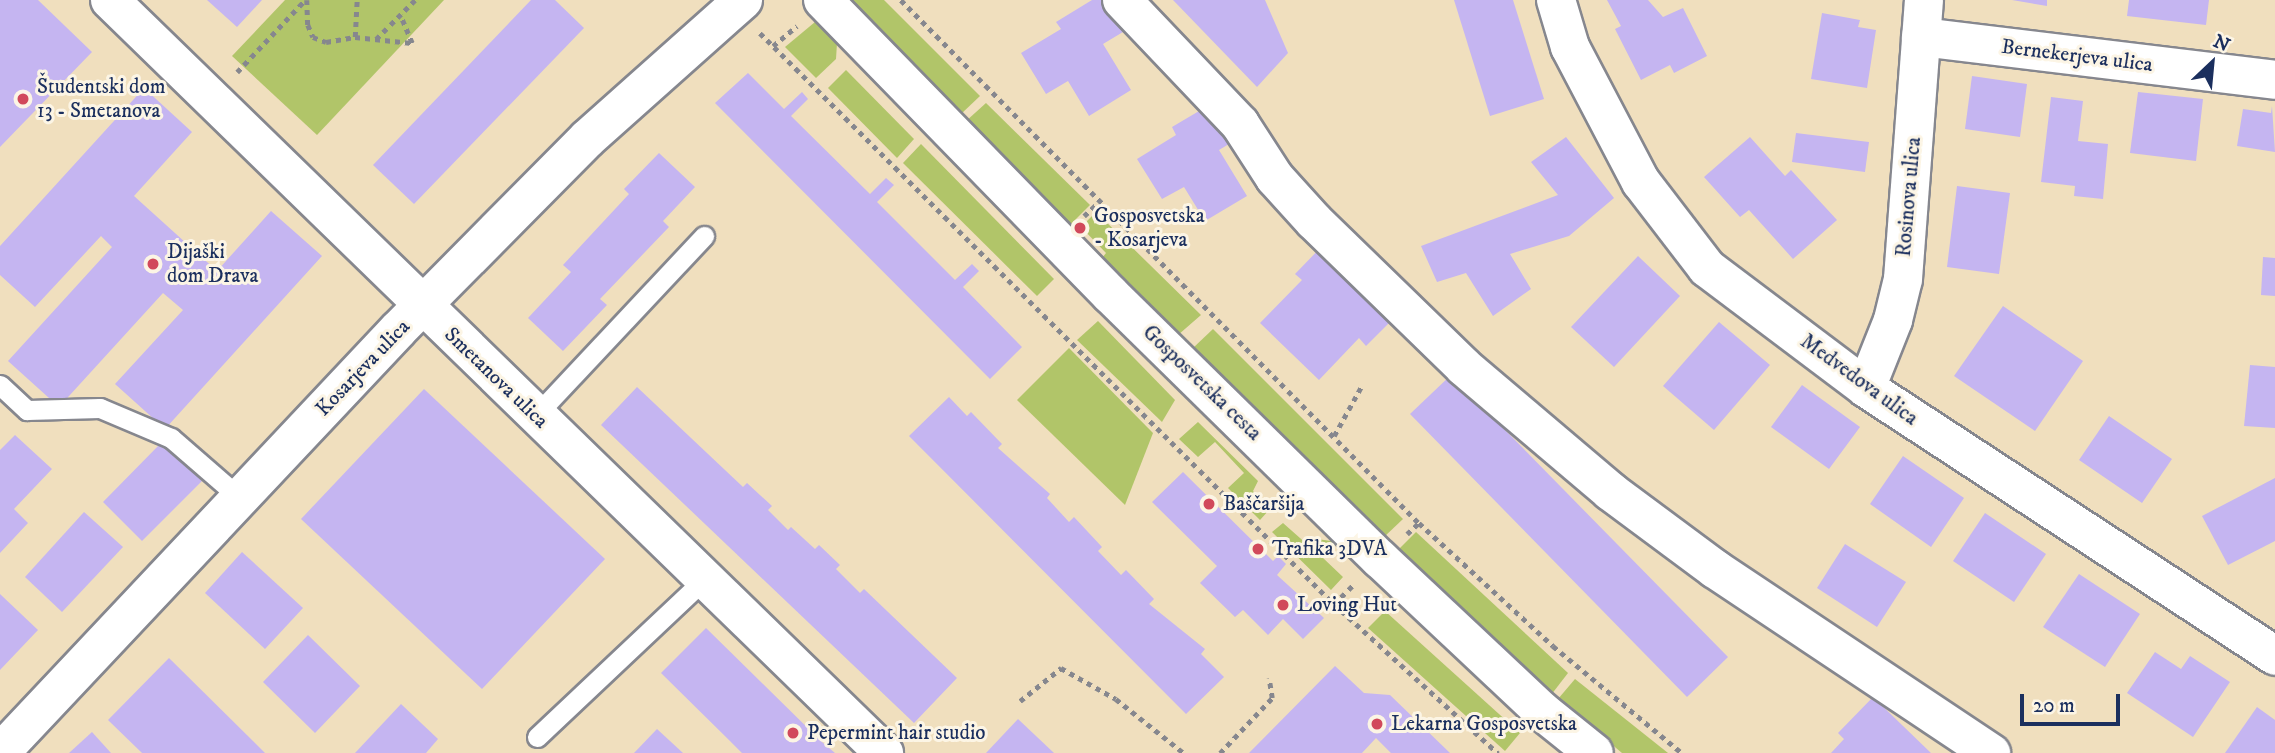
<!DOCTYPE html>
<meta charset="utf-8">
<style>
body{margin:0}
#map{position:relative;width:2275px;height:753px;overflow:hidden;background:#f0dfbe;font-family:"IM FELL DW Pica",serif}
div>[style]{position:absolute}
.green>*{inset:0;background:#b1c569}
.building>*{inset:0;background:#c5b5f1}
.path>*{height:4.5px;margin-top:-2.25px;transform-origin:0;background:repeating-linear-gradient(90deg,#86878e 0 5px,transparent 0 10px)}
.roads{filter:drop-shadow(2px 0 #86878e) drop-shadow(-2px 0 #86878e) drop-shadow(0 2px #86878e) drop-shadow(0 -2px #86878e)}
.service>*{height:19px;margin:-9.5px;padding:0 9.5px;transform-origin:9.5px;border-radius:9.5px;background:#fff}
.minor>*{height:38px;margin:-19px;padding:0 19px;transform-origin:19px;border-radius:19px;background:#fff}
.tertiary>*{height:38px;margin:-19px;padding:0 19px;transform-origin:19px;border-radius:19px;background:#fff}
.dots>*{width:19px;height:19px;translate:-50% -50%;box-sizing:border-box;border:4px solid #fcf5e5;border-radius:50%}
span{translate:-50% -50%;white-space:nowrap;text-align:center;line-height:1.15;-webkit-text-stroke:6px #fcf5e5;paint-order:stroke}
.street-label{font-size:21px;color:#1b2f5e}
.poi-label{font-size:21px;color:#1b2f5e}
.left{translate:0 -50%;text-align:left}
.north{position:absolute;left:2177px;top:28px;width:70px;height:70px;-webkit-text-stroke:5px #fcf5e5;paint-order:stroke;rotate:26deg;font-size:19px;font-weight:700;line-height:28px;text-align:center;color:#1b2f5e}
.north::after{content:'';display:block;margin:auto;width:24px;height:32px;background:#1b2f5e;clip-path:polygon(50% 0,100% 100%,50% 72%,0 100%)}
.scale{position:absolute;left:2020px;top:694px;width:100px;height:32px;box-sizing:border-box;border:4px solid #1b2f5e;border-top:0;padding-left:9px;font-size:21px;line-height:24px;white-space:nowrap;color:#1b2f5e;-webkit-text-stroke:5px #fcf5e5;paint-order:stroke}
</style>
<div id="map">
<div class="green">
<div style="clip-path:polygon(285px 0,444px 0,317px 135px,232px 56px)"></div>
<div style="clip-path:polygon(842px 0,884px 0,980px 96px,960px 115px)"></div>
<div style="clip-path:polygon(815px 22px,837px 43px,836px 59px,816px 78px,785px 47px)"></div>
<div style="clip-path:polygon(846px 70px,914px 139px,897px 158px,828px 88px)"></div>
<div style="clip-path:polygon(986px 103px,1090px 205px,1070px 225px,965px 122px)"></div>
<div style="clip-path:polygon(921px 144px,1054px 279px,1037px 296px,903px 163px)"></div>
<div style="clip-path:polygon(1096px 212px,1201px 315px,1178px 335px,1102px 258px,1106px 253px,1081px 227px)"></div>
<div style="clip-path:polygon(1098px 321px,1175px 400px,1162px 422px,1077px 340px)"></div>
<div style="clip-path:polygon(1213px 329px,1403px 519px,1383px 538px,1193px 348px)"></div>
<div style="clip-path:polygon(1069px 348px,1153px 433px,1125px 505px,1017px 400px)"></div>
<div style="clip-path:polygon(1198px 422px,1258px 481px,1253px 491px,1269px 510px,1260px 520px,1228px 488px,1244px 473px,1215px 442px,1198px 457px,1179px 439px)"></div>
<div style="clip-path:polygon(1283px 523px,1309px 546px,1317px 539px,1338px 542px,1322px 557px,1343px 577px,1331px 590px,1272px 532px)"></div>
<div style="clip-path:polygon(1416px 532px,1568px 673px,1551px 695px,1397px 551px)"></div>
<div style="clip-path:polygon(1385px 611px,1520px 733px,1505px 751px,1368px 628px)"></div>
<div style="clip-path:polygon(1575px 679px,1668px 753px,1622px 753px,1558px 699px)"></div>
</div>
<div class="building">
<div style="clip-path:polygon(0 0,38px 0,92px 52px,0 147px)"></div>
<div style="clip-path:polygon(207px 0,262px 0,237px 27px)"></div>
<div style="clip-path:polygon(531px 0,555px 0,584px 28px,414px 204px,373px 165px)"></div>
<div style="clip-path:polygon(1092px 0,1103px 0,1123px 32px,1103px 44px,1131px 90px,1089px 116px,1068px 81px,1046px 94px,1021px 53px,1061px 29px,1056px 22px)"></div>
<div style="clip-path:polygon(1173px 0,1265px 0,1288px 53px,1257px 87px)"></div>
<div style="clip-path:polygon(1454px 0,1513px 0,1544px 99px,1490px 116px)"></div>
<div style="clip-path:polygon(1607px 0,1648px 0,1663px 17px,1683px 8px,1707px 56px,1674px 73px,1670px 65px,1641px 80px,1615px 29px,1621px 26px)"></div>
<div style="clip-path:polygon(2012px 0,2047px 0,2047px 6px)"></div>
<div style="clip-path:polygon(2129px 0,2209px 0,2206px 25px,2127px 16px)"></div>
<div style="clip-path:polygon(1822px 13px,1860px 20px,1858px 27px,1876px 30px,1867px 88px,1811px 79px)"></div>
<div style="clip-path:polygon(748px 73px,784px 109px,802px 92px,808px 99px,791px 116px,870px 194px,886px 178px,894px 185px,877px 202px,955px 280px,972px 264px,979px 271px,963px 287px,1022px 347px,990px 379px,715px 103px)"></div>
<div style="clip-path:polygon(1972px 76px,2027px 84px,2020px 137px,1965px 129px)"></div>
<div style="clip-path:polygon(144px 88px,192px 132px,134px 196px,217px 271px,271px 211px,322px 256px,165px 429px,115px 384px,183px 310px,163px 293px,59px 407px,8px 361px,112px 247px,101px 236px,35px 307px,0 275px,0 246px)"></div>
<div style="clip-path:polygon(2138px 92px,2203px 99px,2196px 161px,2130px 153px)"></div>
<div style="clip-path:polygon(2051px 97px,2083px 101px,2078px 141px,2108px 144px,2103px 199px,2074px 196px,2075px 186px,2041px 182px)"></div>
<div style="clip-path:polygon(1216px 101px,1239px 138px,1219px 150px,1247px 196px,1205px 221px,1184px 187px,1162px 199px,1137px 159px,1176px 135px,1172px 127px)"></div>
<div style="clip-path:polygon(2272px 106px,2275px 152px,2237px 146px,2243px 109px,2271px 113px)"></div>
<div style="clip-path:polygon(1796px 133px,1869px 142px,1865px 172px,1792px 162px)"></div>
<div style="clip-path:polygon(1566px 137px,1614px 198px,1569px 236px,1510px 254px,1531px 289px,1493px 316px,1466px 273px,1437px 282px,1421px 246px,1558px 195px,1531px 162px)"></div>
<div style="clip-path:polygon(1750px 137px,1785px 176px,1791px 170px,1837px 220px,1793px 259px,1749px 210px,1740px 217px,1704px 177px)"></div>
<div style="clip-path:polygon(659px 153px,695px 187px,663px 221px,669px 227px,600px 299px,607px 305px,563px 351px,528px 318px,571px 272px,563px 265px,629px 194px,624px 189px)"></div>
<div style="clip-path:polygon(1957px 186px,2010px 193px,1999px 274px,1947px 267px)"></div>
<div style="clip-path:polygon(1326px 242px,1399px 313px,1366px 346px,1359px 338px,1319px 380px,1260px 323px,1302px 280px,1295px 274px)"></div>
<div style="clip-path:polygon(1638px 256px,1680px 296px,1614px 367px,1571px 327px)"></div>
<div style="clip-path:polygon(2263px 257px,2275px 258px,2275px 296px,2261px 295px)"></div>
<div style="clip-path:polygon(2003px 306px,2083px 361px,2035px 431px,1954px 376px)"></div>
<div style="clip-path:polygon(1719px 322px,1770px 365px,1714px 430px,1663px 386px)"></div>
<div style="clip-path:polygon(2250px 365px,2275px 367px,2275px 428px,2244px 426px)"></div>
<div style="clip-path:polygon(1451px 375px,1728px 657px,1687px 697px,1410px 414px)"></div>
<div style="clip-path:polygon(1802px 385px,1860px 427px,1829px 469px,1771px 427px)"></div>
<div style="clip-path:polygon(637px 387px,743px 487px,747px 483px,772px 506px,768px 510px,788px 530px,791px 527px,815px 549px,819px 545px,840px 565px,836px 569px,860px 593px,864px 589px,957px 678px,914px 723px,601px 425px)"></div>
<div style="clip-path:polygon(424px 389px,605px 559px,482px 689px,301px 519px)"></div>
<div style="clip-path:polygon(949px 397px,967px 416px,971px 412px,1002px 444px,998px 448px,1050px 494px,1047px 498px,1069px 522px,1074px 517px,1102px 547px,1098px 551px,1121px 575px,1126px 570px,1154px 599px,1149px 604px,1205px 649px,1201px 654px,1224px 677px,1186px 714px,909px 436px)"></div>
<div style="clip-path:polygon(2109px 416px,2172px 459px,2142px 503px,2079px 460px)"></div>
<div style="clip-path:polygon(15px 435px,52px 469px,14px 509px,28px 523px,0 553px,0 450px)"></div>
<div style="clip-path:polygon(162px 442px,202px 481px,142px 541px,103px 502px)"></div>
<div style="clip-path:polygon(1903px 456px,1964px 498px,1931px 547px,1870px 504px)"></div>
<div style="clip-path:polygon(1183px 472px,1273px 561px,1278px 556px,1286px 564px,1277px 575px,1324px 618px,1303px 639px,1283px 619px,1268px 635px,1243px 610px,1235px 617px,1200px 583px,1217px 566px,1152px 502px)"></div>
<div style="clip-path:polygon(2275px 478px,2275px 541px,2228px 565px,2202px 516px)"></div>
<div style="clip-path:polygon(84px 512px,123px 547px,62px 612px,25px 577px)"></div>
<div style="clip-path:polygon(1985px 513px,2046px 554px,2014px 602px,1953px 561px)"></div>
<div style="clip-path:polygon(1845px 544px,1906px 582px,1877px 627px,1817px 588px)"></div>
<div style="clip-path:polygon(242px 552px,303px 608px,265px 649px,205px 593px)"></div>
<div style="clip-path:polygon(2079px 574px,2140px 614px,2105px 667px,2043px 627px)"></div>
<div style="clip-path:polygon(0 594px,38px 630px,0 670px)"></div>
<div style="clip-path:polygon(706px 628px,822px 742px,835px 753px,742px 753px,730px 741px,661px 673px)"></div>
<div style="clip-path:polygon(308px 635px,360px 686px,315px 733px,263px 682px)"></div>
<div style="clip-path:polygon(2155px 652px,2181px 669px,2190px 656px,2230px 682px,2193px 737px,2127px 693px)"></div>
<div style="clip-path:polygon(169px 658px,265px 753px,142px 753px,108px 720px)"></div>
<div style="clip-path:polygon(1335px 666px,1364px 693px,1390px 695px,1450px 753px,1391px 753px,1376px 738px,1362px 753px,1249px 753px)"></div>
<div style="clip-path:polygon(1873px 697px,1931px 753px,1831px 753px,1844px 739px,1838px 733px)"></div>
<div style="clip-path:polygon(401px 704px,438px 739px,426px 753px,355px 753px)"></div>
<div style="clip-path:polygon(2257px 707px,2275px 720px,2275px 753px,2225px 753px)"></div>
<div style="clip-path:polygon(1018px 719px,1054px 753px,986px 753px)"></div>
<div style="clip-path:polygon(657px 729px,683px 753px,634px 753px)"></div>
<div style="clip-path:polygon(92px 732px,111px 753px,69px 753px)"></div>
</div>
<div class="path">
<div style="left:307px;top:0;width:25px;rotate:88deg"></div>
<div style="left:308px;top:25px;width:13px;rotate:67deg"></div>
<div style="left:313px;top:37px;width:14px;rotate:21deg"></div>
<div style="left:326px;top:42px;width:29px;rotate:-10deg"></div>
<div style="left:355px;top:37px;width:57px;rotate:6deg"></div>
<div style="left:412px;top:43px;width:30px;rotate:-113deg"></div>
<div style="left:901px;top:0;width:736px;rotate:45.28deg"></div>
<div style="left:1419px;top:523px;width:182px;rotate:42.5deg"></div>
<div style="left:1553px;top:646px;width:168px;rotate:39.7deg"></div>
<div style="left:760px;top:33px;width:810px;rotate:44.85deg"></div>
<div style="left:1334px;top:604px;width:222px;rotate:42.3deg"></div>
<div style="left:355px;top:37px;width:37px;rotate:-87deg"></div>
<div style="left:376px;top:39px;width:55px;rotate:-45deg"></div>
<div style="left:773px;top:46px;width:31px;rotate:-40deg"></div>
<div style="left:237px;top:72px;width:99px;rotate:-46.6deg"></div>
<div style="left:1084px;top:216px;width:21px;rotate:-43deg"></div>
<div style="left:1334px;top:436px;width:56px;rotate:-61.1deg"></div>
<div style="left:1407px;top:534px;width:16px;rotate:-43deg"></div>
<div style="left:1334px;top:604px;width:30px;rotate:-45deg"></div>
<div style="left:1020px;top:701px;width:53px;rotate:-38.8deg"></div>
<div style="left:1061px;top:668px;width:63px;rotate:29.4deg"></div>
<div style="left:1116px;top:699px;width:87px;rotate:38.5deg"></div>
<div style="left:1220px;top:753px;width:76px;rotate:-46.6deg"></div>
<div style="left:1272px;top:698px;width:20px;rotate:-99deg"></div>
</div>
<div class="roads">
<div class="service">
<div style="left:0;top:385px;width:37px;rotate:43deg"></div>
<div style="left:27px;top:410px;width:73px;rotate:-1.6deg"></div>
<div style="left:100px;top:408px;width:77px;rotate:22.9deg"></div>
<div style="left:171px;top:438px;width:91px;rotate:41deg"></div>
<div style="left:535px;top:416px;width:247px;rotate:-46.8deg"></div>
<div style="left:537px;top:737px;width:233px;rotate:-43.3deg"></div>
</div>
<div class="minor">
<div style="left:110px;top:0;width:1080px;rotate:44.21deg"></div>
<div style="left:1122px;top:0;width:171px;rotate:46.4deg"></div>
<div style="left:1240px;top:124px;width:64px;rotate:57.1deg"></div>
<div style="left:1275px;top:178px;width:58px;rotate:47.8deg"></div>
<div style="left:1314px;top:221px;width:209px;rotate:44.2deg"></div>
<div style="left:1464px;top:367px;width:192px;rotate:40.3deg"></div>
<div style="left:1610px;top:491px;width:131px;rotate:36.6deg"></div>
<div style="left:1715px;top:569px;width:332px;rotate:33.7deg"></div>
<div style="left:1556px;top:0;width:49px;rotate:73.4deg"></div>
<div style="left:1570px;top:47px;width:153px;rotate:62.3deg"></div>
<div style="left:1641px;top:182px;width:108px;rotate:52.5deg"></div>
<div style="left:1707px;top:268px;width:199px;rotate:37deg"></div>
<div style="left:1866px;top:388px;width:489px;rotate:33.2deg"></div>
<div style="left:1921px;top:37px;width:357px;rotate:6.9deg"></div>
<div style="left:1866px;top:388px;width:73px;rotate:-68.3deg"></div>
<div style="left:1893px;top:320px;width:42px;rotate:-76.3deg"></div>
<div style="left:1903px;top:279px;width:280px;rotate:-85.7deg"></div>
<div style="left:0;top:753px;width:581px;rotate:-46.74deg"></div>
<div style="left:398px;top:330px;width:269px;rotate:-45.3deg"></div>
<div style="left:587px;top:139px;width:209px;rotate:-41.7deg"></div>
</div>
<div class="tertiary">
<div style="left:823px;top:0;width:412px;rotate:45.7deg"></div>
<div style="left:1111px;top:295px;width:377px;rotate:44.5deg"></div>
<div style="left:1380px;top:559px;width:224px;rotate:43.2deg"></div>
<div style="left:1543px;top:712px;width:65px;rotate:38.8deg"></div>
</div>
</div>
<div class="dots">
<div style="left:23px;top:99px;background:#d1495b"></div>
<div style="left:1080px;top:228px;background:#d1495b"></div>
<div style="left:153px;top:264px;background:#d1495b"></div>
<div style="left:1209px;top:504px;background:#d1495b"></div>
<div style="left:1258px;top:549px;background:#d1495b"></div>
<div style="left:1283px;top:605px;background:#d1495b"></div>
<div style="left:1377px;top:724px;background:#d1495b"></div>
<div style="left:793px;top:733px;background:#d1495b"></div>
</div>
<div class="street-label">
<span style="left:2077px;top:56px;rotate:7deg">Bernekerjeva ulica</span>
<span style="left:1909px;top:197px;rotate:-85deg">Rosinova ulica</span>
<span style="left:363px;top:368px;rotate:-46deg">Kosarjeva ulica</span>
<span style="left:496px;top:378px;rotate:44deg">Smetanova ulica</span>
<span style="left:1859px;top:380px;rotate:36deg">Medvedova ulica</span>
<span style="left:1202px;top:383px;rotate:44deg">Gosposvetska cesta</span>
</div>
<div class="poi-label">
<span class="left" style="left:37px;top:99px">Študentski dom<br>13 - Smetanova</span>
<span class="left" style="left:1094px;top:228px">Gosposvetska<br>- Kosarjeva</span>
<span class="left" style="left:167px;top:264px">Dijaški<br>dom Drava</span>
<span class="left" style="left:1223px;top:504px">Baščaršija</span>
<span class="left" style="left:1272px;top:549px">Trafika 3DVA</span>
<span class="left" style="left:1297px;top:605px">Loving Hut</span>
<span class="left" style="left:1391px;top:724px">Lekarna Gosposvetska</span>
<span class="left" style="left:807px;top:733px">Pepermint hair studio</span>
</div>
<div class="north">N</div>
<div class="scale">20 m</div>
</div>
